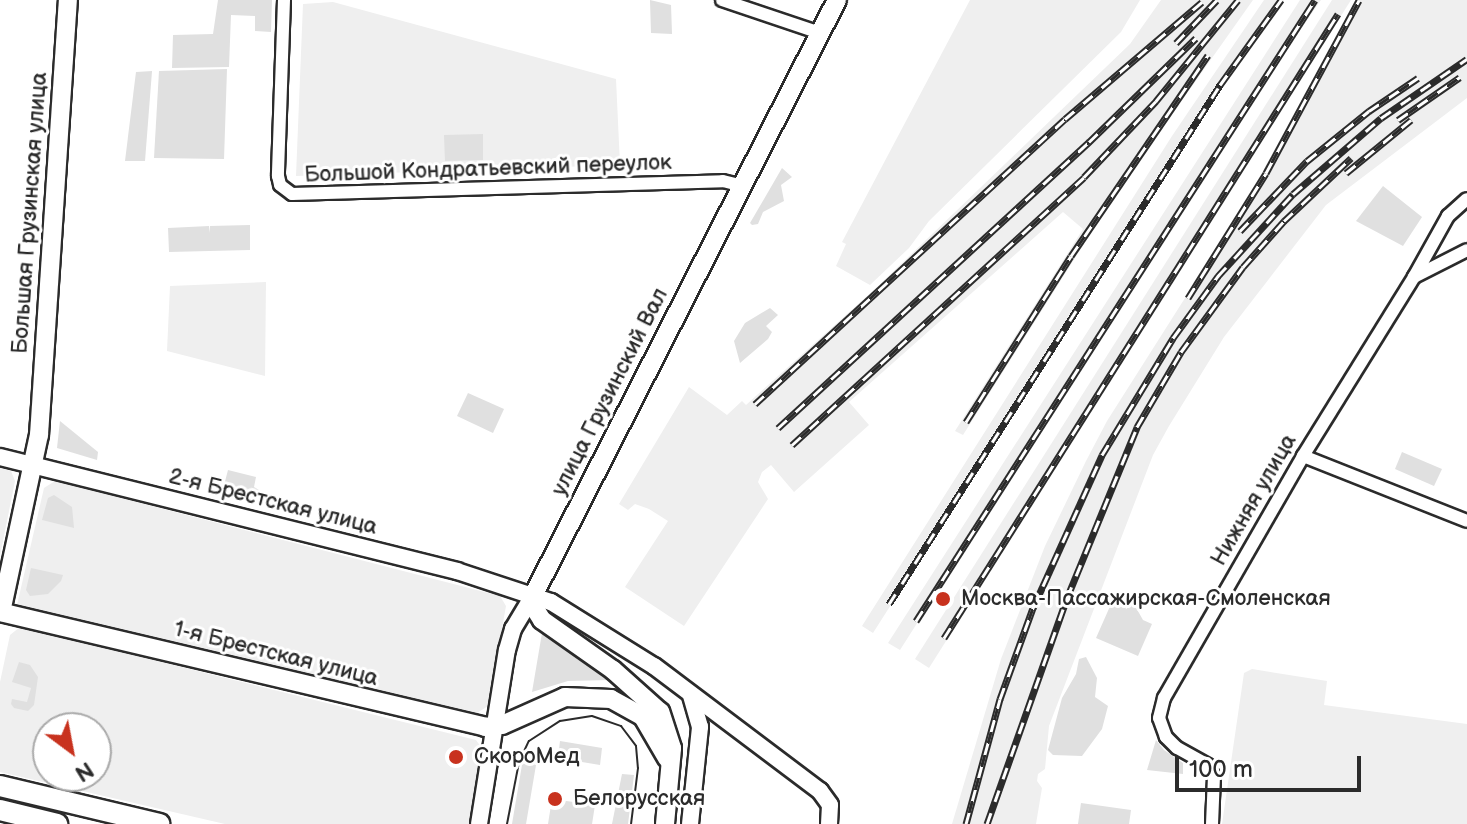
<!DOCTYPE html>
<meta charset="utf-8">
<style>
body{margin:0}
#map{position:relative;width:1467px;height:824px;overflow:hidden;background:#fff;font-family:"Balsamiq Sans",sans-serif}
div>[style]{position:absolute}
.built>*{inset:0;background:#efefef}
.green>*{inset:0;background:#e0e0e0}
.roads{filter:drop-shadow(2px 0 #2b2b2b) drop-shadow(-2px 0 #2b2b2b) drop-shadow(0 2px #2b2b2b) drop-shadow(0 -2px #2b2b2b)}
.minor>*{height:12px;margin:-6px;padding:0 6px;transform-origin:6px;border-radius:6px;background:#fff}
.tertiary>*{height:16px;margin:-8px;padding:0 8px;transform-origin:8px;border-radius:8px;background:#fff}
.secondary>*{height:18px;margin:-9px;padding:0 9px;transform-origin:9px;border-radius:9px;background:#fff}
.primary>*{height:20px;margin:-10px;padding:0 10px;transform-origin:10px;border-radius:10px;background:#fff}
.tram>*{height:2px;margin:-1px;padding:0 1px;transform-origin:1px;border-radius:1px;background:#2b2b2b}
.rail>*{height:7px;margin-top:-3.5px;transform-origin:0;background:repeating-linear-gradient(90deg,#fff 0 12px,#2b2b2b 0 24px);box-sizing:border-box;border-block:2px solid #2b2b2b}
.dots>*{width:22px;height:22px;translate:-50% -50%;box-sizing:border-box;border:4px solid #fff;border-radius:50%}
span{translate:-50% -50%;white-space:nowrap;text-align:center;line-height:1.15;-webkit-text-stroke:6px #fff;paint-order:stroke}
.street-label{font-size:22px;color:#2b2b2b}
.poi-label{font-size:22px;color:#2b2b2b}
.left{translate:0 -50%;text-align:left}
.north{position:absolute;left:32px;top:712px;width:80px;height:80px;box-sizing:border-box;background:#fff;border:2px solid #aaa;border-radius:50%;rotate:148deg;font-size:22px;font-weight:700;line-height:32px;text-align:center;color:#2b2b2b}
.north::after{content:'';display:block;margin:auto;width:28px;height:36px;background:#c8321e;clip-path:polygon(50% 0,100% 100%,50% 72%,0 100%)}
.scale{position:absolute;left:1175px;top:756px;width:186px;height:36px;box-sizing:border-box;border:4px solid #2b2b2b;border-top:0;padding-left:10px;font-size:24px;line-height:28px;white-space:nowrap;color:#2b2b2b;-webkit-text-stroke:6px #fff;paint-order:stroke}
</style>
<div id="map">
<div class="built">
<div style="clip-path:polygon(970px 0,1140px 0,1121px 32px,929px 221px,909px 248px,870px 285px,836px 266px,846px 244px,842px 242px)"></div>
<div style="clip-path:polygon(1161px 0,1253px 0,1113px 198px,963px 435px,955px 431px,1083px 229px,1063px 212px,849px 402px,869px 425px,794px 492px,771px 465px,762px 472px,758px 482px,768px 499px,684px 626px,625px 587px,668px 521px,649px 509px,635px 504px,628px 510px,619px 504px,689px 387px,727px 415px,742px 401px,746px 405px,876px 288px,1130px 44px)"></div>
<div style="clip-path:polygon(1264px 0,1284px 0,1222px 85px,873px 633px,862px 626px,1172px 136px)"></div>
<div style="clip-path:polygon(1300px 0,1321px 0,1240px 117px,900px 650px,888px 643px)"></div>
<div style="clip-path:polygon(1332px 0,1351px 0,929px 668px,915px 659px)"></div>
<div style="clip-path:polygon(1357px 0,1467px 0,1467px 98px,1326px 205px,1224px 337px,1169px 426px,1153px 455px,1049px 726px,1045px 769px,1038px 774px,1037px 781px,1042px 788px,1036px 824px,952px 824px,1001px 659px,1045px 546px,1086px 461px,1107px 421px,1244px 205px)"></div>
<div style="clip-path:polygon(333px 2px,616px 79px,620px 165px,296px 176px,303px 4px)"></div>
<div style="clip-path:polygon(266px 282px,265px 376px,167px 351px,170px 286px)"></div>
<div style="clip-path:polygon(0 468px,11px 471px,15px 481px,0 556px)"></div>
<div style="clip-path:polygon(55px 481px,500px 596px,506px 606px,488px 706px,477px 713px,17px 605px,44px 488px)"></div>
<div style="clip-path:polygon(evenodd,20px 627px,476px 740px,481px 747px,471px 824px,225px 824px,0 772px,0 682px,10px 635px,20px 627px,48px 728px,96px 728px,96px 776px,48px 776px,48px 728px)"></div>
<div style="clip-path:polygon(1252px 669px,1327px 681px,1324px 705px,1467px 724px,1467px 824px,1222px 824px,1244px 673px)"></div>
</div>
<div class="green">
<div style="clip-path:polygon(218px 0,272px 0,271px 32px,255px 31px,255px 16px,231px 15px,229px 67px,172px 68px,173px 35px,213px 34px)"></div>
<div style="clip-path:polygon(650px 0,671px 5px,672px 34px,651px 33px)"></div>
<div style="clip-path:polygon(227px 69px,224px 159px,154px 158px,159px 71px)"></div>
<div style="clip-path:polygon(152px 71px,145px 161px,125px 161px,136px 72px)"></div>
<div style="clip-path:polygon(483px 134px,483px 160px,445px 161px,444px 135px)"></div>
<div style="clip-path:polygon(782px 168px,792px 177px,781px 185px,784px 201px,763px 212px,758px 224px,752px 225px,750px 223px)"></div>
<div style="clip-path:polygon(1383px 186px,1422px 217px,1403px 246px,1356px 221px)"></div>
<div style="clip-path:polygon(250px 225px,250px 250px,169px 252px,168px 228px,209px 226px,210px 233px,210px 226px)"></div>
<div style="clip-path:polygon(770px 308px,778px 315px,766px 326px,772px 332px,768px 339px,740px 363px,734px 341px,745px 323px)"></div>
<div style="clip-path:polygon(468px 393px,504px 409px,493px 433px,457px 416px)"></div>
<div style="clip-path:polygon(60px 421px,98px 452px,97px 460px,57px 448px)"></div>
<div style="clip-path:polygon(1402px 452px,1442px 469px,1434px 486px,1395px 469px)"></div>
<div style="clip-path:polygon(228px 470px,256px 477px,254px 487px,264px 493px,263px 498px,223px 489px)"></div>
<div style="clip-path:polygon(54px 495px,72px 507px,74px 528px,42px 520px,48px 498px)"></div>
<div style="clip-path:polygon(31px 568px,63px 575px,61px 581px,48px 594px,30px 596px,26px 590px)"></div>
<div style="clip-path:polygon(1115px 595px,1134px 604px,1143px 620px,1152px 624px,1138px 656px,1096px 638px)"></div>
<div style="clip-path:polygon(542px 633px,594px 666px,611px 680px,568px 681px,532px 692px)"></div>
<div style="clip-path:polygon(1086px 657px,1097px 678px,1095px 697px,1108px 706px,1102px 729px,1082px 756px,1053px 755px,1048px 750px,1062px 698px,1076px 674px,1079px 659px)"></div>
<div style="clip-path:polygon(19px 662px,30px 665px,38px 677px,34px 705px,28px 711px,14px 708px,11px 704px,12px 699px,27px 702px,31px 688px,12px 682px)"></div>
<div style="clip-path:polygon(1156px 740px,1164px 750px,1183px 763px,1183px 774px,1147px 770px)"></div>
<div style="clip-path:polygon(560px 741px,602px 748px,600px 765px,558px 758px)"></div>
<div style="clip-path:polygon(523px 759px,536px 765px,526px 824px,512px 824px)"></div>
<div style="clip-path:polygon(622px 774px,634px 775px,628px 824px,612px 824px)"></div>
<div style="clip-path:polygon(552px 799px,595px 805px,592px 824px,548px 824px)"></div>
<div style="clip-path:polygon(1081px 803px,1131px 810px,1129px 824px,1078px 824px)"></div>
</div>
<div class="roads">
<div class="minor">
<div style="left:284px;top:0;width:176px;rotate:92deg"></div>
<div style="left:278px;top:176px;width:9px;rotate:77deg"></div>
<div style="left:280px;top:185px;width:15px;rotate:37deg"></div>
<div style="left:292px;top:194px;width:431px;rotate:-1.7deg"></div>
<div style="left:723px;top:181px;width:21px;rotate:14deg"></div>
<div style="left:722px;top:0;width:103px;rotate:18.6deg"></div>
<div style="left:1414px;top:277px;width:70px;rotate:-60.9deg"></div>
<div style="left:1448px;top:216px;width:25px;rotate:-42deg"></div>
<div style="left:1303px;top:456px;width:176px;rotate:21.6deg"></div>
<div style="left:1212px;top:824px;width:47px;rotate:-87.6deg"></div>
<div style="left:1214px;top:777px;width:13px;rotate:-117deg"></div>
<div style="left:1208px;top:765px;width:35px;rotate:-151deg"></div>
<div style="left:1177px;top:748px;width:16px;rotate:-135deg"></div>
<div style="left:1166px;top:737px;width:20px;rotate:-110deg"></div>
<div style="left:1159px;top:718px;width:21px;rotate:-76deg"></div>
<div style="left:1164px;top:698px;width:279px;rotate:-60.1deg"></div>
<div style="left:1303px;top:456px;width:211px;rotate:-58.2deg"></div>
<div style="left:1414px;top:277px;width:59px;rotate:-27deg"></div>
</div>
<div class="tertiary">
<div style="left:0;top:457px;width:471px;rotate:14deg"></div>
<div style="left:457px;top:571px;width:99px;rotate:18.3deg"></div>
<div style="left:551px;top:602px;width:121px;rotate:31.9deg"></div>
<div style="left:654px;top:666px;width:208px;rotate:37deg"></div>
<div style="left:820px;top:791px;width:17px;rotate:54deg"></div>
<div style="left:830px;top:805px;width:19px;rotate:93deg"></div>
<div style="left:479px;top:824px;width:176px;rotate:-80.9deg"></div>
<div style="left:507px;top:650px;width:22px;rotate:-74deg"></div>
<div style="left:513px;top:629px;width:39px;rotate:-59deg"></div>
<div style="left:690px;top:824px;width:98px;rotate:-84.1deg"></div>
<div style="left:700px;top:727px;width:32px;rotate:-106deg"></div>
</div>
<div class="secondary">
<div style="left:0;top:612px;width:498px;rotate:13.3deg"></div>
<div style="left:485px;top:727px;width:17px;rotate:-7deg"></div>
<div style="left:502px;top:725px;width:69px;rotate:-24deg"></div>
<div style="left:565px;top:697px;width:46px;rotate:2.5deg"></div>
<div style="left:611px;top:699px;width:37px;rotate:29deg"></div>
<div style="left:643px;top:717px;width:48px;rotate:59.7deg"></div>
<div style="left:1px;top:612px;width:181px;rotate:-77.9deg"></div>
<div style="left:39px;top:435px;width:436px;rotate:-86.2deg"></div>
<div style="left:665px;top:824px;width:76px;rotate:-84.7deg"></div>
<div style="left:672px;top:748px;width:38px;rotate:-108deg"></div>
<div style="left:660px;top:712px;width:63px;rotate:-138.2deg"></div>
<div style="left:613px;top:670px;width:87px;rotate:-144.8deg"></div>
<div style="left:542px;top:620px;width:13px;rotate:-122deg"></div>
<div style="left:535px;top:609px;width:13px;rotate:-99deg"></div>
<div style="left:533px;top:596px;width:669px;rotate:-62.98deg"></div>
</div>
<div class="primary">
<div style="left:0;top:786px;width:164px;rotate:13.4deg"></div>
<div style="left:0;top:810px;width:59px;rotate:13.8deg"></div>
</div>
</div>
<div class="tram">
<div style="left:507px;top:824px;width:63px;rotate:-79deg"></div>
<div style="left:519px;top:762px;width:23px;rotate:-65deg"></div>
<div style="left:529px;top:741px;width:37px;rotate:-33deg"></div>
<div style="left:560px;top:721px;width:32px;rotate:-9deg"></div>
<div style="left:592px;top:716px;width:31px;rotate:19deg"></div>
<div style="left:621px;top:726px;width:25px;rotate:53deg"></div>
<div style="left:636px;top:746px;width:22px;rotate:85deg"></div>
<div style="left:638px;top:768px;width:56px;rotate:97.1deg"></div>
</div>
<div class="rail">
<div style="left:1176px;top:43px;width:59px;rotate:-46.4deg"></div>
<div style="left:1398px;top:120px;width:75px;rotate:-34.7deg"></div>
<div style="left:1346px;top:173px;width:84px;rotate:-39.2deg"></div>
<div style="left:1240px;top:231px;width:97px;rotate:-46.3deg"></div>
<div style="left:1307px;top:161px;width:80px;rotate:-38.9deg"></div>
<div style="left:1369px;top:111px;width:59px;rotate:-34deg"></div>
<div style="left:1188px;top:298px;width:147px;rotate:-58deg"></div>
<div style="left:1266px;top:173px;width:196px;rotate:-61.7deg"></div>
<div style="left:755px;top:404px;width:421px;rotate:-42.6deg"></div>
<div style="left:1065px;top:119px;width:180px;rotate:-40.5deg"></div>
<div style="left:966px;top:422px;width:196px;rotate:-57.7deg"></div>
<div style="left:1071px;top:256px;width:243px;rotate:-55.7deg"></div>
<div style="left:778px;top:428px;width:423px;rotate:-42.6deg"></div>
<div style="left:1089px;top:142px;width:149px;rotate:-44.2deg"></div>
<div style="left:792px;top:445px;width:396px;rotate:-42.5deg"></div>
<div style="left:1084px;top:177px;width:105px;rotate:-46.5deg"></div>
<div style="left:1156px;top:101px;width:130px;rotate:-50.9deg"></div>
<div style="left:889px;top:604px;width:616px;rotate:-57.47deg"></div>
<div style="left:1220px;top:85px;width:105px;rotate:-54.3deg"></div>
<div style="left:916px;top:621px;width:738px;rotate:-57.28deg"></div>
<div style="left:944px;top:638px;width:738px;rotate:-57.73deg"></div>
<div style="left:966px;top:824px;width:130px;rotate:-74.8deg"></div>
<div style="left:1000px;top:699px;width:97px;rotate:-70.1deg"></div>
<div style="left:1033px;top:608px;width:168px;rotate:-65.7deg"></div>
<div style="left:1102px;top:455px;width:137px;rotate:-58.7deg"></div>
<div style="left:1173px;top:338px;width:77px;rotate:-54deg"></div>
<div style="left:1218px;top:276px;width:111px;rotate:-47.6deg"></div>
<div style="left:1293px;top:194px;width:116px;rotate:-40.8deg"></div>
<div style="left:1381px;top:118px;width:104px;rotate:-34.5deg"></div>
<div style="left:987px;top:824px;width:240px;rotate:-70.5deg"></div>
<div style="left:1067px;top:598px;width:185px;rotate:-67.7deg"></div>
<div style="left:1137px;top:427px;width:87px;rotate:-59.6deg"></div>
<div style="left:1181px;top:352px;width:105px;rotate:-53.9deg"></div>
<div style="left:1243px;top:267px;width:62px;rotate:-48.3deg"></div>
<div style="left:1284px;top:221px;width:92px;rotate:-43.2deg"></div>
</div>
<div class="dots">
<div style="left:943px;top:599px;background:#c8321e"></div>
<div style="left:456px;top:757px;background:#c8321e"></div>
<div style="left:555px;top:799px;background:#c8321e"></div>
</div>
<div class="street-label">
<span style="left:488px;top:169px;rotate:-2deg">Большой Кондратьевский переулок</span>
<span style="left:30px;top:213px;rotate:-86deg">Большая Грузинская улица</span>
<span style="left:610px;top:392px;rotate:-63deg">улица Грузинский Вал</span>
<span style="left:1254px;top:500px;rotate:-60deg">Нижняя улица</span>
<span style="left:273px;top:502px;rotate:14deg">2-я Брестская улица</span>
<span style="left:276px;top:654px;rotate:14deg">1-я Брестская улица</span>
</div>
<div class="poi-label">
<span class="left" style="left:961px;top:599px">Москва-Пассажирская-Смоленская</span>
<span class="left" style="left:474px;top:757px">СкороМед</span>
<span class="left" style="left:573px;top:799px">Белорусская</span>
</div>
<div class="north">N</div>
<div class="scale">100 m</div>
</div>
